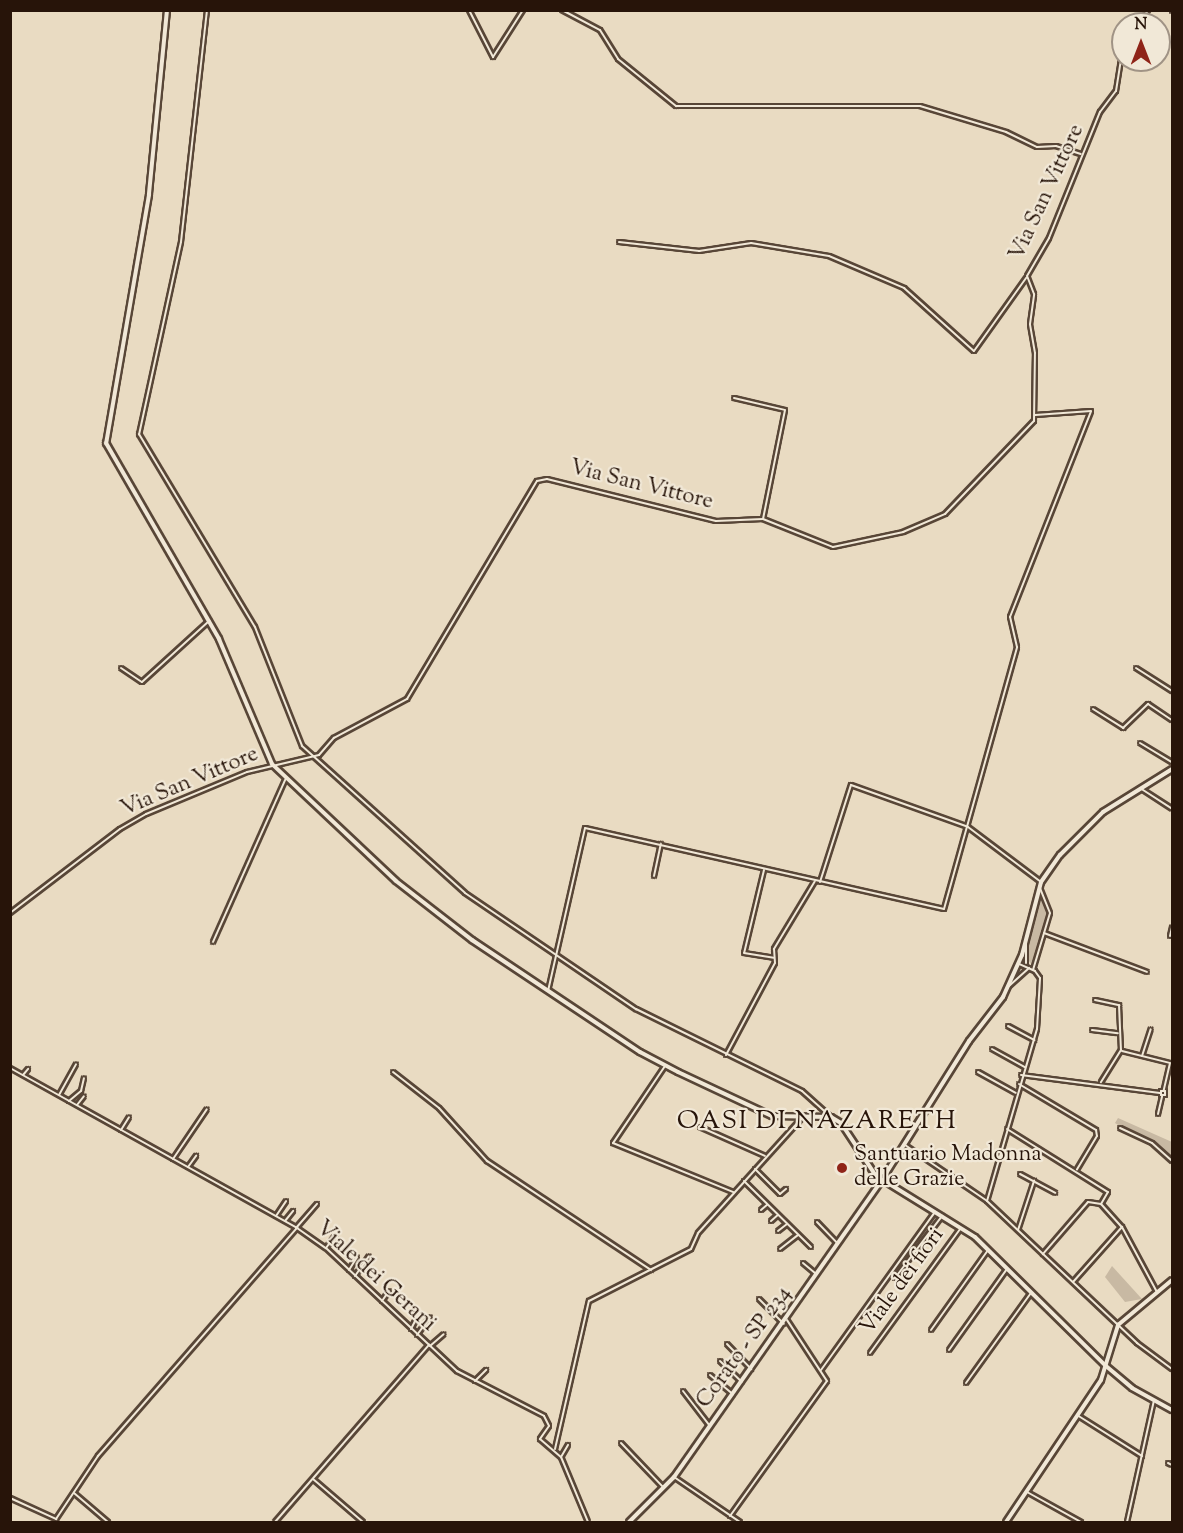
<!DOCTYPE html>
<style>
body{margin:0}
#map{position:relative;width:1183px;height:1533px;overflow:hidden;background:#e9dbc2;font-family:"Sorts Mill Goudy",serif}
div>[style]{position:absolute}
.green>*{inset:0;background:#c8b9a3}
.roads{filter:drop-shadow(2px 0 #584637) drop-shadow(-2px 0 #584637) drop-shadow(0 2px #584637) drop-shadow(0 -2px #584637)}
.street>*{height:2px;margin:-1px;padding:0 1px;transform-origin:1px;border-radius:1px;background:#f1e8d7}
.secondary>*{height:4px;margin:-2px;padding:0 2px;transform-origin:2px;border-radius:2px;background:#f1e8d7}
.secondary>.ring{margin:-2px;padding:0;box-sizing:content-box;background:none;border:4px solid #f1e8d7;border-radius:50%}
.dots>*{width:16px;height:16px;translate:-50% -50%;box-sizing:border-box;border:3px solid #f1e8d7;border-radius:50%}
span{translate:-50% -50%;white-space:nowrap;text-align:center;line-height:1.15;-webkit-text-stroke:4.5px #f1e8d7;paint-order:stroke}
.street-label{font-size:22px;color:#271409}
.poi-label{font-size:22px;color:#271409}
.left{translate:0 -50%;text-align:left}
.quarter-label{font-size:26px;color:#271409;letter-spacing:1.5px}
.frame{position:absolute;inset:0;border:12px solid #271409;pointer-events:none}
.north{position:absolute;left:1111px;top:12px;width:60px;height:60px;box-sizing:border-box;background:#f1e8d7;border:2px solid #a09385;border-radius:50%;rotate:0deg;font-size:16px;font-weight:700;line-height:24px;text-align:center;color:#271409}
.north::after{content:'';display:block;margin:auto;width:21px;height:27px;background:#8f2418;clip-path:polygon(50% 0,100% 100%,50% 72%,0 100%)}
</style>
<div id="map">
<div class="green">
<div style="clip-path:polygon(1040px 893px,1048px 913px,1032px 965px,1026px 957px)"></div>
<div style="clip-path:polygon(1118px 1118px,1172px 1142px,1172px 1154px,1170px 1157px,1115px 1123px)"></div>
<div style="clip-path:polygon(1112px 1266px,1142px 1299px,1125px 1302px,1105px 1277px)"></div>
</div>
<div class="roads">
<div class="street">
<div style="left:207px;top:10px;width:233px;rotate:96.4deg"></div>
<div style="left:181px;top:242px;width:197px;rotate:102.3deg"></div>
<div style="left:139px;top:434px;width:225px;rotate:59deg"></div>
<div style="left:255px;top:627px;width:128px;rotate:68.4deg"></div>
<div style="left:302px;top:746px;width:219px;rotate:42deg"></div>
<div style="left:465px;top:893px;width:207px;rotate:34.2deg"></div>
<div style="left:636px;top:1009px;width:185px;rotate:26.3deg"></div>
<div style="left:802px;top:1091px;width:39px;rotate:42deg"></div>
<div style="left:469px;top:10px;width:53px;rotate:62.9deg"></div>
<div style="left:493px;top:57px;width:56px;rotate:-57.4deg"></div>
<div style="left:562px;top:10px;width:43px;rotate:27.8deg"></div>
<div style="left:600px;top:30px;width:34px;rotate:58deg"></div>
<div style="left:618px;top:59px;width:75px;rotate:39deg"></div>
<div style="left:676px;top:106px;width:244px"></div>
<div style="left:920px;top:106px;width:90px;rotate:16.8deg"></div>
<div style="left:1006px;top:132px;width:34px;rotate:26deg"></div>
<div style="left:1037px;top:147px;width:19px;rotate:-3deg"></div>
<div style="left:1056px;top:146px;width:26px;rotate:18deg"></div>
<div style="left:1172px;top:10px;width:1px;rotate:90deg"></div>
<div style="left:1139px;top:24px;width:17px;rotate:-57deg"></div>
<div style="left:619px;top:242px;width:81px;rotate:6.4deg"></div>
<div style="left:699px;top:251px;width:53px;rotate:-8.7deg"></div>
<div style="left:751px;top:243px;width:79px;rotate:9.5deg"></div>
<div style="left:829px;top:256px;width:82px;rotate:23.1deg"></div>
<div style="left:904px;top:288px;width:94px;rotate:42deg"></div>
<div style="left:974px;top:351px;width:90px;rotate:-54.5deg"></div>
<div style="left:734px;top:398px;width:52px;rotate:13.2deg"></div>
<div style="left:785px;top:410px;width:111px;rotate:101.4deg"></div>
<div style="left:121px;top:668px;width:25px;rotate:34deg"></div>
<div style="left:142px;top:682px;width:91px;rotate:-42.3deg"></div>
<div style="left:1136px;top:668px;width:43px;rotate:32.6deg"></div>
<div style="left:1093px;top:709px;width:36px;rotate:32deg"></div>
<div style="left:1123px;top:728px;width:35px;rotate:-44deg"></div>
<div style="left:1148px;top:704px;width:29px;rotate:34deg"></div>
<div style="left:1140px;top:743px;width:37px;rotate:31deg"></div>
<div style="left:1140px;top:788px;width:38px;rotate:33deg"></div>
<div style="left:764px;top:870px;width:85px;rotate:103.5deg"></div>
<div style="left:744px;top:953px;width:30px;rotate:9deg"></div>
<div style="left:654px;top:876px;width:33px;rotate:-78deg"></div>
<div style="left:820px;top:882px;width:102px;rotate:-72.3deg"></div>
<div style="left:851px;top:785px;width:124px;rotate:19.7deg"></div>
<div style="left:968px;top:827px;width:91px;rotate:37deg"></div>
<div style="left:10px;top:913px;width:138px;rotate:-37.4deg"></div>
<div style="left:120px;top:829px;width:30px;rotate:-30deg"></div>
<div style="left:146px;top:814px;width:109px;rotate:-22.6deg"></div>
<div style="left:247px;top:772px;width:74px;rotate:-13.3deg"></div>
<div style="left:319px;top:755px;width:23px;rotate:-49deg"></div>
<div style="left:334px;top:738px;width:83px;rotate:-28.1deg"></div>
<div style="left:407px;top:699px;width:254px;rotate:-59.2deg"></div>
<div style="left:537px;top:481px;width:10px;rotate:-11deg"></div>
<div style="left:547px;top:479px;width:174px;rotate:14deg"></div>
<div style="left:716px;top:521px;width:47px;rotate:-2.4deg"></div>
<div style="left:763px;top:519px;width:75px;rotate:21.8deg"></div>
<div style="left:833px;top:547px;width:72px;rotate:-12.1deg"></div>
<div style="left:903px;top:532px;width:46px;rotate:-23.2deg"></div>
<div style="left:945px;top:514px;width:129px;rotate:-46.3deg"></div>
<div style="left:1034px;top:421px;width:68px;rotate:-89.2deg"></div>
<div style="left:1035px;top:353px;width:29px;rotate:-100deg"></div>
<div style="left:1030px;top:324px;width:30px;rotate:-82deg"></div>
<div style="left:1034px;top:294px;width:19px;rotate:-111deg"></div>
<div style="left:1027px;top:276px;width:44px;rotate:-59.9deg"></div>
<div style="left:1049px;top:238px;width:136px;rotate:-68deg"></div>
<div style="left:1100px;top:112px;width:26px;rotate:-53deg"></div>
<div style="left:1116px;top:91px;width:45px;rotate:-81deg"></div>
<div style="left:1044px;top:933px;width:110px;rotate:20.7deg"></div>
<div style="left:1170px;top:936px;width:9px;rotate:-77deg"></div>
<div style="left:213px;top:942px;width:180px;rotate:-66deg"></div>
<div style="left:1026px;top:963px;width:21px;rotate:-90deg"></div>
<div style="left:1033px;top:970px;width:59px;rotate:-73.4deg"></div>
<div style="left:1050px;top:913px;width:27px;rotate:-112deg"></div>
<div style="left:1009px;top:986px;width:27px;rotate:-42deg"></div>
<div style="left:548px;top:991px;width:167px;rotate:-77.2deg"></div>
<div style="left:585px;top:828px;width:368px;rotate:12.7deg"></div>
<div style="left:944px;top:909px;width:272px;rotate:-74.4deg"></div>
<div style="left:1017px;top:647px;width:31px;rotate:-103deg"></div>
<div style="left:1010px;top:617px;width:221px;rotate:-68.5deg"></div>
<div style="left:1091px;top:411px;width:56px;rotate:175.9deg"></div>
<div style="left:1095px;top:1000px;width:25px;rotate:12deg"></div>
<div style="left:1119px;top:1005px;width:45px;rotate:87.5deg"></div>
<div style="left:1121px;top:1050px;width:38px;rotate:122deg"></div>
<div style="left:1008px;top:1026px;width:30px;rotate:28deg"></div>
<div style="left:1092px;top:1030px;width:26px;rotate:7deg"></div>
<div style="left:992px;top:1049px;width:37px;rotate:29deg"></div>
<div style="left:1122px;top:1051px;width:49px;rotate:14deg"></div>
<div style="left:1170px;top:1063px;width:28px;rotate:103deg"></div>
<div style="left:726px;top:1055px;width:104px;rotate:-62deg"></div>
<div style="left:775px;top:963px;width:14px;rotate:-94deg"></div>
<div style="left:774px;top:949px;width:79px;rotate:-58.9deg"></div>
<div style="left:1142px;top:1056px;width:28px;rotate:-72deg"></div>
<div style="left:665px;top:1066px;width:93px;rotate:124deg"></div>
<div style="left:613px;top:1143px;width:130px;rotate:22.2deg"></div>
<div style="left:10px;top:1068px;width:329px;rotate:29.1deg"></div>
<div style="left:297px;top:1228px;width:35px;rotate:35deg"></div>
<div style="left:326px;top:1248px;width:180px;rotate:43.2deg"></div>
<div style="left:457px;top:1371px;width:98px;rotate:27.3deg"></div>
<div style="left:544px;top:1416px;width:11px;rotate:63deg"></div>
<div style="left:549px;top:1426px;width:16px;rotate:125deg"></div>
<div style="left:540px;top:1439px;width:28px;rotate:41deg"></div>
<div style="left:561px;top:1457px;width:70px;rotate:67.4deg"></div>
<div style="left:393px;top:1072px;width:58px;rotate:38deg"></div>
<div style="left:439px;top:1108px;width:72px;rotate:47.8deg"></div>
<div style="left:487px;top:1161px;width:197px;rotate:33.6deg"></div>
<div style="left:978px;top:1072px;width:43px;rotate:28.9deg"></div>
<div style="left:23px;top:1075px;width:8px;rotate:-50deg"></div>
<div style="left:1021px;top:1075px;width:140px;rotate:7.4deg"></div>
<div style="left:1019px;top:1084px;width:90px;rotate:30.9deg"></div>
<div style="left:1096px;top:1130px;width:6px;rotate:81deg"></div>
<div style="left:1097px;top:1136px;width:39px;rotate:121deg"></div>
<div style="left:1161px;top:1091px;width:4px"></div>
<div style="left:1165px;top:1091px;width:4px;rotate:90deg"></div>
<div style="left:1165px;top:1095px;width:4px;rotate:180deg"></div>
<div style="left:1161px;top:1095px;width:4px;rotate:-90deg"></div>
<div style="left:59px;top:1095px;width:35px;rotate:-61deg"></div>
<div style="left:69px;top:1101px;width:16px;rotate:-40deg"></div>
<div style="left:81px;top:1091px;width:13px;rotate:-77deg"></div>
<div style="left:77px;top:1105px;width:11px;rotate:-52deg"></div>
<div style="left:1158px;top:1114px;width:18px;rotate:-77deg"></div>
<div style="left:700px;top:1127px;width:71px;rotate:24deg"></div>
<div style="left:1120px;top:1128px;width:35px;rotate:25deg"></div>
<div style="left:1152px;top:1143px;width:27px;rotate:42deg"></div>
<div style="left:1007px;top:1129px;width:119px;rotate:32deg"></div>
<div style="left:1108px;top:1192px;width:14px;rotate:120deg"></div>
<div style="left:1101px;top:1204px;width:13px;rotate:-171deg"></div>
<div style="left:1088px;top:1202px;width:69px;rotate:130.9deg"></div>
<div style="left:121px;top:1130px;width:15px;rotate:-58deg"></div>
<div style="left:905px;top:1145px;width:99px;rotate:34.3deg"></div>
<div style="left:987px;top:1201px;width:207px;rotate:43.4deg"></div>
<div style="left:1137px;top:1343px;width:44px;rotate:36.6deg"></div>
<div style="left:173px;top:1159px;width:60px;rotate:-55.8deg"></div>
<div style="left:188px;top:1167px;width:14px;rotate:-54deg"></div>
<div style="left:755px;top:1169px;width:35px;rotate:45deg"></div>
<div style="left:780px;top:1194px;width:8px;rotate:-40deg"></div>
<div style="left:1020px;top:1174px;width:40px;rotate:28deg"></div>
<div style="left:744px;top:1181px;width:94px;rotate:44.6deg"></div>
<div style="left:987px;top:1201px;width:179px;rotate:-73.8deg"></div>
<div style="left:1037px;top:1029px;width:51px;rotate:-86.6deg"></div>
<div style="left:1040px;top:978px;width:9px;rotate:-126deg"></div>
<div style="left:1035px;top:971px;width:17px;rotate:-156deg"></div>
<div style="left:1101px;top:1204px;width:31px;rotate:48deg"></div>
<div style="left:1122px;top:1227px;width:74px;rotate:61.7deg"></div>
<div style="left:761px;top:1210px;width:8px;rotate:-40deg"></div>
<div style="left:276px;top:1216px;width:18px;rotate:-56deg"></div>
<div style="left:285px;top:1221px;width:13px;rotate:-51deg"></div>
<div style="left:771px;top:1221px;width:9px;rotate:-41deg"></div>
<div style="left:817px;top:1222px;width:30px;rotate:46deg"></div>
<div style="left:296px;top:1228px;width:32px;rotate:-49deg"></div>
<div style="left:1018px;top:1230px;width:52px;rotate:-71.9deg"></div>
<div style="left:778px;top:1231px;width:11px;rotate:-38deg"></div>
<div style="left:326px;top:1248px;width:17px;rotate:-54deg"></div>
<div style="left:780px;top:1249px;width:23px;rotate:-38deg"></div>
<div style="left:803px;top:1263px;width:16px;rotate:40deg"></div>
<div style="left:349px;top:1270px;width:15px;rotate:-58deg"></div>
<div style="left:355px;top:1276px;width:24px;rotate:-55deg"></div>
<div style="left:895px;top:1278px;width:78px;rotate:-52.8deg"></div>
<div style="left:1073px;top:1282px;width:74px;rotate:-48.3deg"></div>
<div style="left:759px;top:1299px;width:35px;rotate:45deg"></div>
<div style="left:382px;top:1301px;width:12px;rotate:-55deg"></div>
<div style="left:411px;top:1329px;width:9px;rotate:-63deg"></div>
<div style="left:931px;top:1330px;width:98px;rotate:-54.5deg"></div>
<div style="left:417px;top:1335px;width:22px;rotate:-54deg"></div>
<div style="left:727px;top:1344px;width:35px;rotate:46deg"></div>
<div style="left:430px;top:1346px;width:18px;rotate:-41deg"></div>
<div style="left:949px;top:1350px;width:100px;rotate:-54.4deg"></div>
<div style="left:870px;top:1353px;width:153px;rotate:-54deg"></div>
<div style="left:720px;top:1361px;width:30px;rotate:44deg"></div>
<div style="left:821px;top:1370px;width:195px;rotate:-54.2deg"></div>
<div style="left:710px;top:1375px;width:30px;rotate:40deg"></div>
<div style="left:475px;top:1381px;width:16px;rotate:-45deg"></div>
<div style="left:966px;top:1383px;width:111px;rotate:-54.2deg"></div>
<div style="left:683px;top:1391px;width:44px;rotate:52.4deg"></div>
<div style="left:1077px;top:1415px;width:77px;rotate:32.2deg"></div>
<div style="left:621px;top:1443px;width:61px;rotate:46.3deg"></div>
<div style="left:555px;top:1449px;width:152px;rotate:-77.1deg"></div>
<div style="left:589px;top:1301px;width:114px;rotate:-27deg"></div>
<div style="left:691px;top:1249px;width:17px;rotate:-66deg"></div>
<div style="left:698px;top:1233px;width:154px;rotate:-47.9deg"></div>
<div style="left:561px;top:1457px;width:14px;rotate:-60deg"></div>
<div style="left:1168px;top:1463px;width:4px;rotate:27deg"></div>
<div style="left:674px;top:1477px;width:80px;rotate:34.3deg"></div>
<div style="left:313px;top:1479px;width:66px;rotate:40.7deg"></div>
<div style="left:1027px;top:1492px;width:62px;rotate:29.1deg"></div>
<div style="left:74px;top:1493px;width:45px;rotate:40.5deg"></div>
<div style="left:10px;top:1498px;width:51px;rotate:24.5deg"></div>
<div style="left:56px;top:1519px;width:76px;rotate:-56.3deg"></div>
<div style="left:98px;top:1456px;width:303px;rotate:-48.9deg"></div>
<div style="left:730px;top:1516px;width:166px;rotate:-54.3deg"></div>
<div style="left:827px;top:1381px;width:73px;rotate:-123.3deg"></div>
<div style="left:275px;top:1522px;width:235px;rotate:-49deg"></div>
<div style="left:1127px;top:1522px;width:125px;rotate:-77.5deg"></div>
</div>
<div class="secondary">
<div style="left:167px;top:10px;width:186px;rotate:95.6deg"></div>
<div style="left:149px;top:195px;width:252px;rotate:99.8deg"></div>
<div style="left:106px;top:443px;width:226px;rotate:60deg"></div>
<div style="left:219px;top:639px;width:136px;rotate:67deg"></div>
<div style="left:272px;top:764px;width:170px;rotate:43.3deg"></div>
<div style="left:396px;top:881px;width:96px;rotate:37.8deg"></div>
<div style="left:472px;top:940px;width:202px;rotate:33.7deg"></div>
<div style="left:640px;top:1052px;width:43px;rotate:27.8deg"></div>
<div style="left:678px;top:1072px;width:104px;rotate:25.1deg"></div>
<div style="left:772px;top:1116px;width:59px;rotate:1deg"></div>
<div style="left:831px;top:1117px;width:12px;rotate:31deg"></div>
<div style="left:841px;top:1123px;width:64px;rotate:56.6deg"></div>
<div class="ring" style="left:876.5px;top:1171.5px;width:5px;height:5px"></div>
<div style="left:885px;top:1175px;width:158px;rotate:-57.9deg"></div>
<div style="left:969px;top:1041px;width:56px;rotate:-52.3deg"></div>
<div style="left:1003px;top:997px;width:46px;rotate:-65.7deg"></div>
<div style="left:1022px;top:955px;width:75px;rotate:-75.4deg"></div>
<div style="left:1041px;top:882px;width:33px;rotate:-55deg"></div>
<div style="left:1060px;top:855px;width:61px;rotate:-45deg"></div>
<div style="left:1103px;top:812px;width:81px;rotate:-31.9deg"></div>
<div style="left:883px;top:1180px;width:108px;rotate:31.8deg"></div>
<div style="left:975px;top:1237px;width:184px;rotate:44.6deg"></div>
<div style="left:1106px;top:1366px;width:34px;rotate:40deg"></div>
<div style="left:1132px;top:1388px;width:46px;rotate:28.8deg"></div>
<div style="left:629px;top:1522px;width:64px;rotate:-45deg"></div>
<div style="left:674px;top:1477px;width:361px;rotate:-55deg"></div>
<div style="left:1006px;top:1522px;width:171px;rotate:-56.2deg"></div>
<div style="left:1101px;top:1380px;width:58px;rotate:-72.8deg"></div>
<div style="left:1118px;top:1325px;width:70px;rotate:-39.8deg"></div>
</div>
</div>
<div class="dots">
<div style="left:842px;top:1168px;background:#8f2418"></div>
</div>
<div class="street-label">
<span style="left:1048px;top:193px;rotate:-65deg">Via San Vittore</span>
<span style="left:641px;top:486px;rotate:14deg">Via San Vittore</span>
<span style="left:190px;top:783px;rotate:-23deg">Via San Vittore</span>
<span style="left:375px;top:1277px;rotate:42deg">Viale dei Gerani</span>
<span style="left:903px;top:1282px;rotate:-54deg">Viale dei fiori</span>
<span style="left:745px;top:1348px;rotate:-54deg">Corato - SP 234</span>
</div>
<div class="poi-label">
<span class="left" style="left:854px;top:1168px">Santuario Madonna<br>delle Grazie</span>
</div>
<div class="quarter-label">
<span style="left:817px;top:1122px">OASI DI NAZARETH</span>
</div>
<div class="frame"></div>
<div class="north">N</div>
</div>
